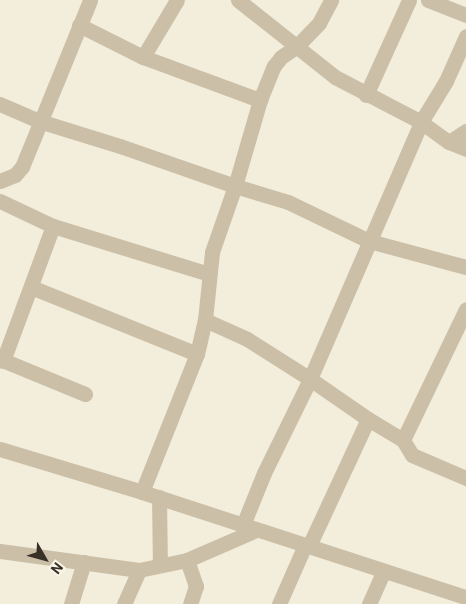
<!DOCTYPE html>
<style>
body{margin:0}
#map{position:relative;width:466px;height:604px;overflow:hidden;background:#f3eddc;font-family:Roboto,sans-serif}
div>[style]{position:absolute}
.minor>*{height:15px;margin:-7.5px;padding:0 7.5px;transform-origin:7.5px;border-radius:7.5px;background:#cbc0a7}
span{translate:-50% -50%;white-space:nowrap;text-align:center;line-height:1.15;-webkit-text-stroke:4px #faf6e8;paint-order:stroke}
.north{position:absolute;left:20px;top:534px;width:50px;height:50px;-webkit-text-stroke:4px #faf6e8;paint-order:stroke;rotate:128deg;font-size:14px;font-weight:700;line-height:20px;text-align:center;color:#383128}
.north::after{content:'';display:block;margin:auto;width:18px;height:22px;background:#383128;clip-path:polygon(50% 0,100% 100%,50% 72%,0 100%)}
</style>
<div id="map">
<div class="minor">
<div style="left:238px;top:0;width:124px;rotate:38.4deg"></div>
<div style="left:335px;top:77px;width:97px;rotate:27.6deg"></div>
<div style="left:421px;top:122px;width:34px;rotate:36deg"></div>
<div style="left:449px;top:142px;width:18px;rotate:22deg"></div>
<div style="left:428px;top:0;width:41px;rotate:21.5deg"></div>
<div style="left:79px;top:25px;width:72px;rotate:26.6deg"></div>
<div style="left:143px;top:57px;width:125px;rotate:20.2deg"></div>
<div style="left:143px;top:57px;width:66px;rotate:-59.2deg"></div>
<div style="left:366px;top:95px;width:104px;rotate:-65.6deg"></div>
<div style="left:0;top:104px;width:43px;rotate:23.6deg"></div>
<div style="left:39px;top:121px;width:85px;rotate:17.2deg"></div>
<div style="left:120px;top:146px;width:122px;rotate:19.2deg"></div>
<div style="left:235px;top:186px;width:55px;rotate:16.8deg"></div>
<div style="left:288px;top:202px;width:90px;rotate:25.7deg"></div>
<div style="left:369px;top:241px;width:100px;rotate:15deg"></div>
<div style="left:449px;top:142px;width:20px;rotate:-33deg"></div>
<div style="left:0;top:181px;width:16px;rotate:-22deg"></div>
<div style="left:15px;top:175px;width:11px;rotate:-49deg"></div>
<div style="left:22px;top:167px;width:180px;rotate:-67.8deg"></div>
<div style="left:0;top:201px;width:59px;rotate:25.3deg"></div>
<div style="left:53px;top:226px;width:163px;rotate:17.1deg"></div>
<div style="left:31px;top:287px;width:179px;rotate:22deg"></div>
<div style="left:205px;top:320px;width:46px;rotate:24.3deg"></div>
<div style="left:247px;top:339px;width:75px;rotate:32.4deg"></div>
<div style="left:310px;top:379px;width:70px;rotate:34.6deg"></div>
<div style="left:368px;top:419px;width:41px;rotate:31deg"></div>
<div style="left:403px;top:440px;width:17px;rotate:59deg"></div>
<div style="left:412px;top:455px;width:59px;rotate:23.1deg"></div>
<div style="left:0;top:359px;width:92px;rotate:22.4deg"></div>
<div style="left:3px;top:361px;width:144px;rotate:-69.7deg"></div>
<div style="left:403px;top:440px;width:145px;rotate:-64.3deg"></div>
<div style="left:0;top:449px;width:148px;rotate:16.8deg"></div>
<div style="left:142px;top:492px;width:341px;rotate:18deg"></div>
<div style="left:142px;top:492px;width:149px;rotate:-68.3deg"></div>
<div style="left:197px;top:354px;width:35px;rotate:-77deg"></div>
<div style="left:205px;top:320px;width:68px;rotate:-84.1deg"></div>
<div style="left:212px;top:252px;width:70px;rotate:-70.8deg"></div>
<div style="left:235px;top:186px;width:90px;rotate:-73.8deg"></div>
<div style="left:260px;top:100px;width:37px;rotate:-68deg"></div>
<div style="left:274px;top:66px;width:11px;rotate:-52deg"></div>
<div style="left:281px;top:57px;width:18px;rotate:-34deg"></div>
<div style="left:296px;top:47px;width:33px;rotate:-46deg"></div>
<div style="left:319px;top:23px;width:26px;rotate:-62deg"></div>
<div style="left:159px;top:497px;width:68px;rotate:89.2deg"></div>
<div style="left:243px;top:525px;width:56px;rotate:-68deg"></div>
<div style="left:264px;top:473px;width:105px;rotate:-63.9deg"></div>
<div style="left:310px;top:379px;width:280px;rotate:-66.6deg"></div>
<div style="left:421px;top:122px;width:48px;rotate:-58.6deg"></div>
<div style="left:446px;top:81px;width:49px;rotate:-66deg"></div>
<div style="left:309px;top:546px;width:140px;rotate:-65.1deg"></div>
<div style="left:0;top:551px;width:140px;rotate:7.8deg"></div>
<div style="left:139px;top:570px;width:49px;rotate:-11.8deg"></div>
<div style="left:187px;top:560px;width:75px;rotate:-23.5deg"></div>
<div style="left:187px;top:560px;width:28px;rotate:71deg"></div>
<div style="left:196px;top:586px;width:19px;rotate:108deg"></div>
<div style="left:71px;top:604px;width:44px;rotate:-72.8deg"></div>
<div style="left:124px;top:604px;width:37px;rotate:-66deg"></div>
<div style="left:279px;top:604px;width:64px;rotate:-66.2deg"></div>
<div style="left:369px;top:604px;width:36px;rotate:-66deg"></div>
</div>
<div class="north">N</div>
</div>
